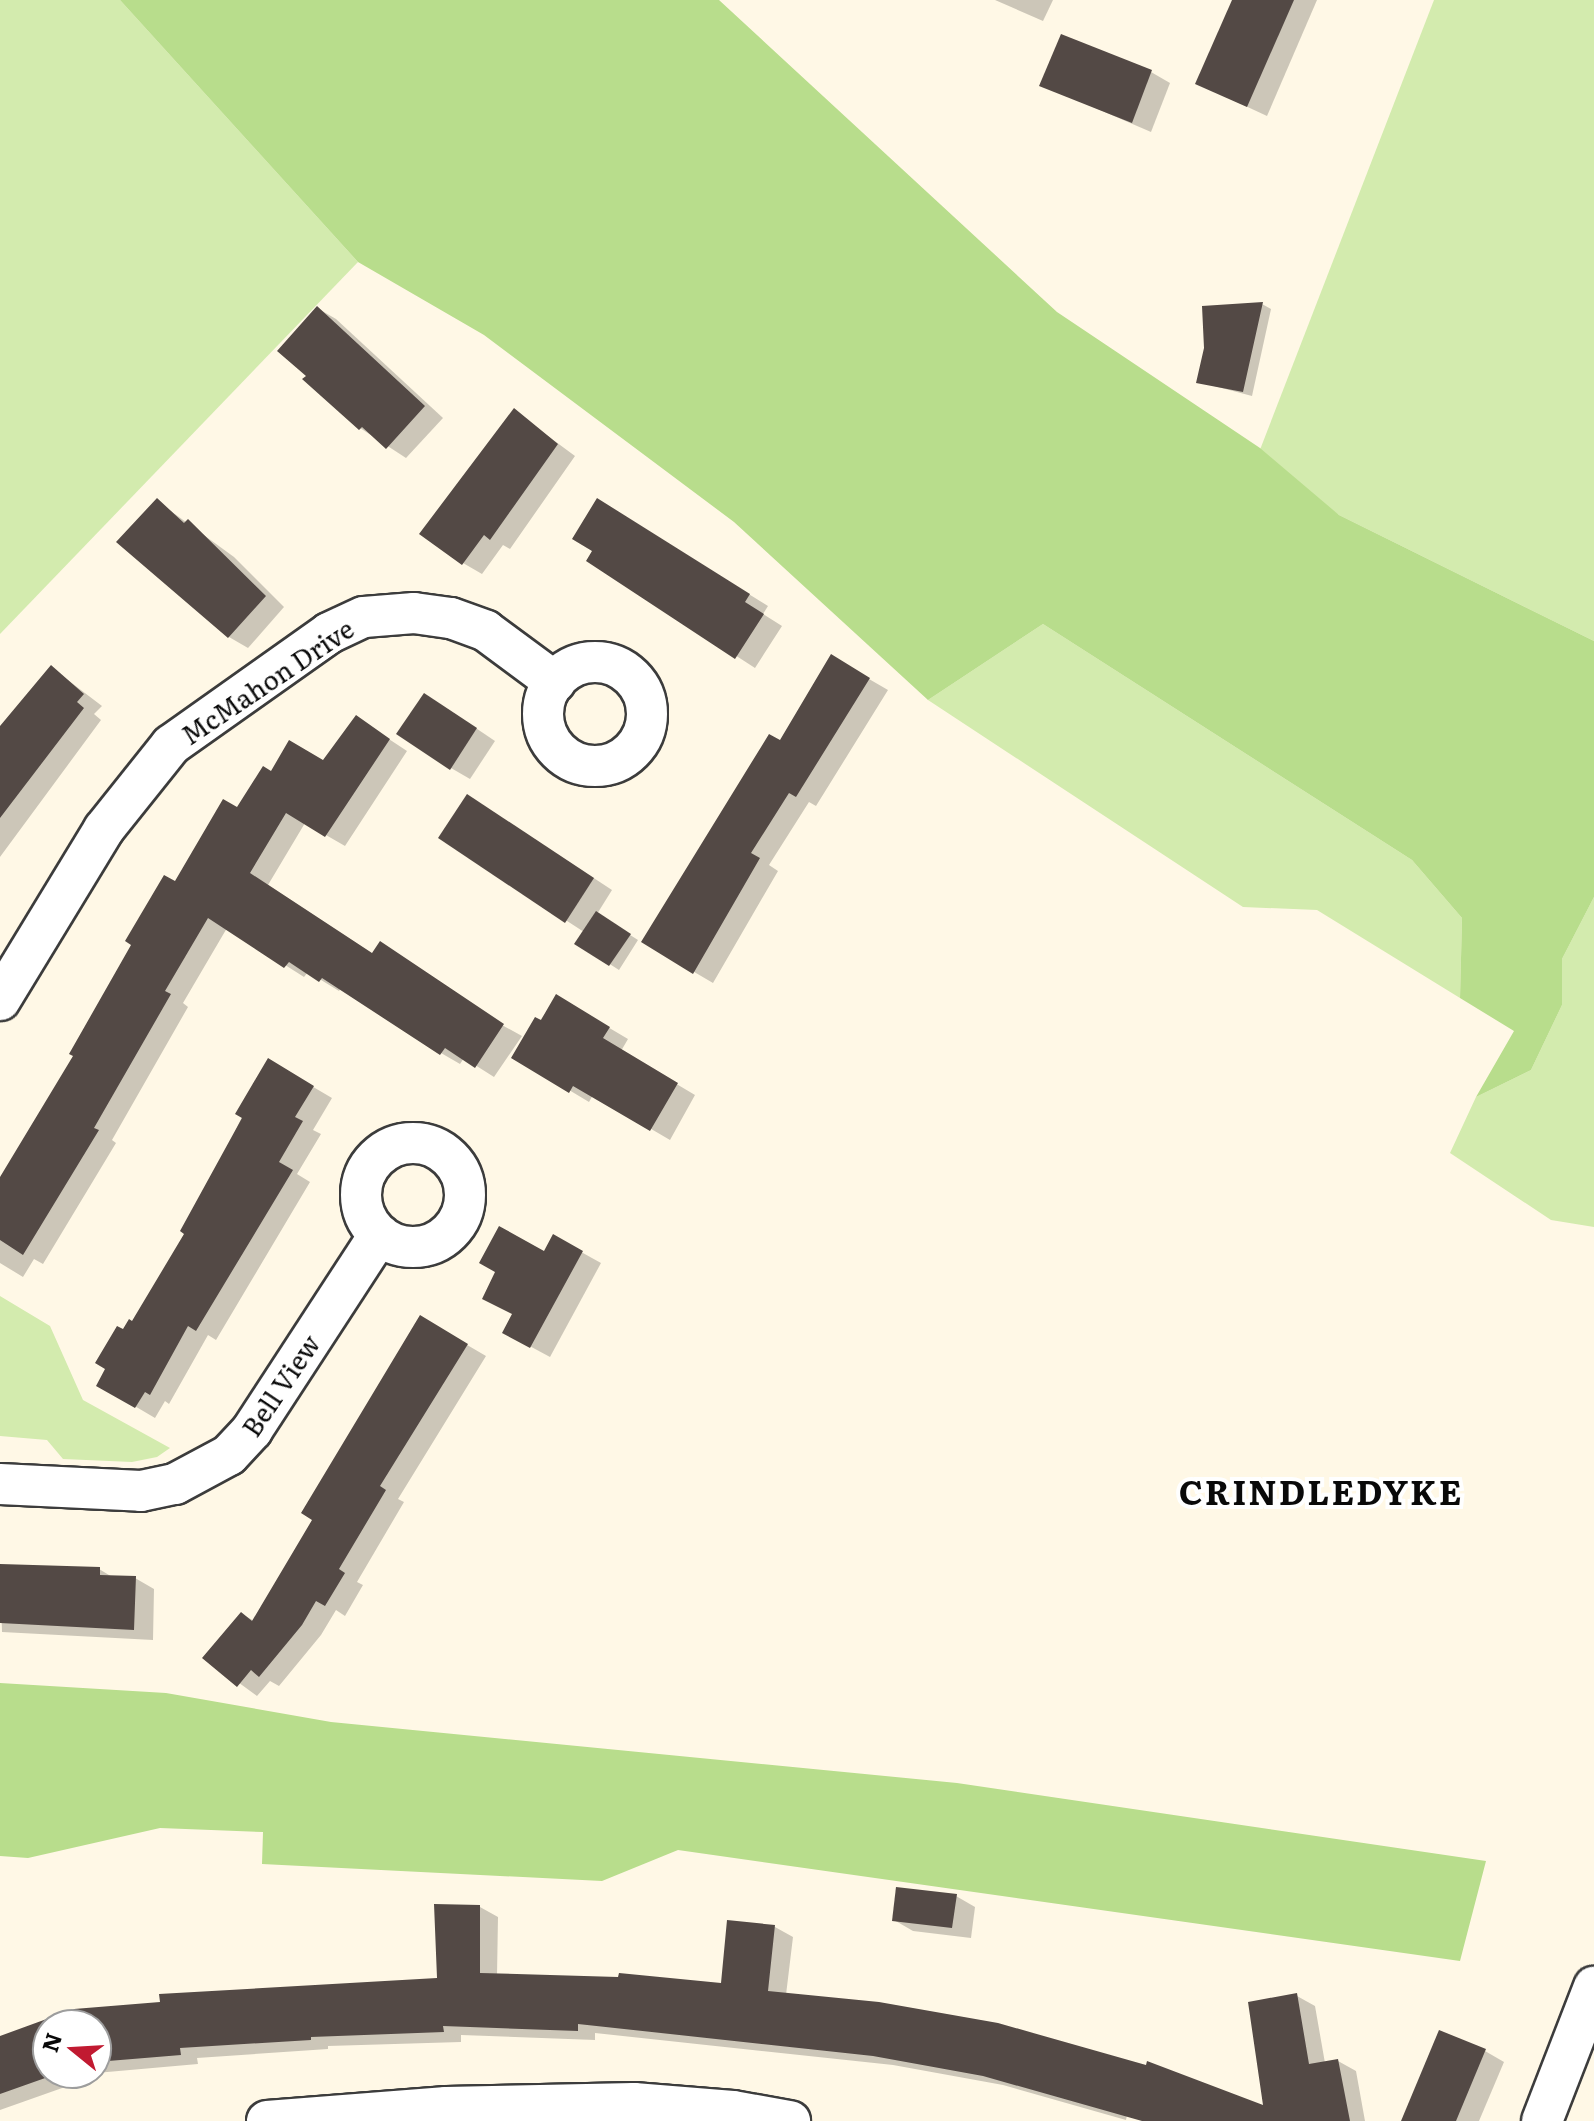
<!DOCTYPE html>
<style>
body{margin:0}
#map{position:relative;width:1594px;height:2121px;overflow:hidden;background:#fff8e6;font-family:Literata,serif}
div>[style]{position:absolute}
.green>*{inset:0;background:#d3ebae}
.forest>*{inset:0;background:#b8dd8c}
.shadow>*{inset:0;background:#0003}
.building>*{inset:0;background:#534945}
.roads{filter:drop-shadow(2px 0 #3c3c3c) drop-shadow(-2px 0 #3c3c3c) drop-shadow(0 2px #3c3c3c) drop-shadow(0 -2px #3c3c3c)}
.street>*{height:40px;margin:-20px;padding:0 20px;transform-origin:20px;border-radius:20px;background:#fff}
.street>.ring{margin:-20px;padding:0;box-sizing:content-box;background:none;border:40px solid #fff;border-radius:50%}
span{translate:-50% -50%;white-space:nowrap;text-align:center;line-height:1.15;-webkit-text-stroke:8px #fff;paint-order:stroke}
.street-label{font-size:26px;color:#090909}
.district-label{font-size:34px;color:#090909;font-weight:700;letter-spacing:2px}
.north{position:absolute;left:32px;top:2009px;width:80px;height:80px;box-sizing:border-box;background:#fff;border:2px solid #9d9d9d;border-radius:50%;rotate:288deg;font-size:22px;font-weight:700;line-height:32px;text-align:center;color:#090909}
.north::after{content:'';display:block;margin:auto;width:28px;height:36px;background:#c11a31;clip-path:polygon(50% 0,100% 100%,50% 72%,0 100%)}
</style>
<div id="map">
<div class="green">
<div style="clip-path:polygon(0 0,120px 0,358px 262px,0 634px)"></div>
<div style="clip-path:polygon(1434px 0,1594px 0,1594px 641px,1339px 515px,1256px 460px)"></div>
<div style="clip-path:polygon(1043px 624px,1412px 860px,1462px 918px,1460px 998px,1317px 910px,1243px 907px,928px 700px)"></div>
<div style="clip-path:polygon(1594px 897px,1594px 1227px,1551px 1220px,1450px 1153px,1476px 1097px,1531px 1070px,1562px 1005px,1562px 959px)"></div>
<div style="clip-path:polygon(0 1296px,50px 1326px,83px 1400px,170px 1448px,157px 1457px,132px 1462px,63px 1459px,47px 1440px,0 1436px)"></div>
</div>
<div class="forest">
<div style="clip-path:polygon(120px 0,719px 0,1057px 312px,1260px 448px,1339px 515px,1594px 641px,1594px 897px,1562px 959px,1562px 1005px,1531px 1070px,1476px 1097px,1514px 1031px,1460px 998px,1462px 918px,1412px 860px,1043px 624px,928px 700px,734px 522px,484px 335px,358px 262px)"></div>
<div style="clip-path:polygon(0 1683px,166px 1693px,331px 1722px,957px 1783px,1486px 1861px,1460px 1961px,678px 1850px,602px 1881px,262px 1864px,263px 1832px,160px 1828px,28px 1858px,0 1856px)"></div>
</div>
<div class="shadow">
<div style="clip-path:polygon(995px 0,1053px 0,1043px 21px)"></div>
<div style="clip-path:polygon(1234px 0,1317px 0,1267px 116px,1198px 84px)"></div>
<div style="clip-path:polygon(1151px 72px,1170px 83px,1151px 132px,1042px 85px)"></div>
<div style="clip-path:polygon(1262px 304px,1271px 309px,1252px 396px,1199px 382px)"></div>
<div style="clip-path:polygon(317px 308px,336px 319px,443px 418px,406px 458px,360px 428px,309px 376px)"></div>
<div style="clip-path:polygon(514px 411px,575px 456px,510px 549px,503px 545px,482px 574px,463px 563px)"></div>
<div style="clip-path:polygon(157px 501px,234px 557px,284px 607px,248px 648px,229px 637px)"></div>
<div style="clip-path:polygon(616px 512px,768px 606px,763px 614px,782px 626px,755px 668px,588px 560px)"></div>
<div style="clip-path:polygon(831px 657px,888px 690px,816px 806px,809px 802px,769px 865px,778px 871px,713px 983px,643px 942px,780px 743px)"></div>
<div style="clip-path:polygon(52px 668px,102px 706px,94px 714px,101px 720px,0 857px,0 728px)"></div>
<div style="clip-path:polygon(443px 706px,495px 741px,470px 779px,451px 768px)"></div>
<div style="clip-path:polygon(357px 718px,407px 751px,345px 846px,305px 823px,268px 885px,373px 954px,522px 1036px,494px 1077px,464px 1058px,460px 1064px,441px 1053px,341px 988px,339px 991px,308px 972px,304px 977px,227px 928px,183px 1003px,188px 1007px,112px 1140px,116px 1143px,43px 1264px,34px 1259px,23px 1277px,0 1263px,0 1192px,176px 884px,271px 773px,324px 763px)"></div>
<div style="clip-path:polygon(487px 808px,612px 890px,597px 914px,638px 940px,619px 970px,577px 943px,584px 932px,440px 838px)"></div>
<div style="clip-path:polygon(557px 997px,628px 1039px,621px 1051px,695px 1095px,670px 1140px,593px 1095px,589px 1102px,514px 1057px)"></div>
<div style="clip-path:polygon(269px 1061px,332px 1098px,313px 1130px,321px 1134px,297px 1174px,310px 1182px,216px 1340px,208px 1335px,169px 1404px,165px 1401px,155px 1418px,99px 1385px,124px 1331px,133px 1323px,186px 1233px)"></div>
<div style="clip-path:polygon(554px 1237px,601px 1263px,550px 1357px,524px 1343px,514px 1314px)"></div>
<div style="clip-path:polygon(421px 1318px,486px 1356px,398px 1499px,404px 1502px,357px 1582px,363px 1585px,345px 1616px,336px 1610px,321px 1635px,279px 1686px,270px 1681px,257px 1696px,205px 1658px,242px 1614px,254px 1621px,315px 1520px)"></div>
<div style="clip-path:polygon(0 1566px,99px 1569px,114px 1578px,135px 1578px,154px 1589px,153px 1640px,2px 1632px)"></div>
<div style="clip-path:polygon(956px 1896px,975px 1907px,971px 1938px,913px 1931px,894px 1920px)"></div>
<div style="clip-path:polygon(480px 1907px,498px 1917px,497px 1976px,722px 1985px,729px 1922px,775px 1927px,793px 1937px,786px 1995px,1266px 2108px,1297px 1996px,1315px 2006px,1325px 2063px,1338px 2061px,1356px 2071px,1365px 2121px,1146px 2121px,1127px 2115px,1126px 2120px,1003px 2085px,893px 2065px,595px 2033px,595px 2040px,461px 2035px,461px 2042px,328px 2046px,328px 2049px,197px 2058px,198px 2064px,96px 2073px,96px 2025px,48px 2025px,48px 2073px,91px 2073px,61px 2076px,65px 2087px,0 2110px,0 2038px,74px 2011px,439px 1980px)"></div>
<div style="clip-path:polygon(1485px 2051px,1504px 2062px,1479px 2121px,1416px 2121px)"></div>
</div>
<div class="building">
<div style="clip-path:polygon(1232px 0,1294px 0,1247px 107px,1195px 84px)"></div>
<div style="clip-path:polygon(1061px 34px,1152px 70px,1132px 123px,1039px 86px)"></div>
<div style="clip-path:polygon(1263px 302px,1243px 392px,1196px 383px,1204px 348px,1202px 306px)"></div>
<div style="clip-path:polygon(317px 306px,425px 406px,386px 449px,362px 427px,359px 430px,302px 379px,306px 376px,277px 351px)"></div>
<div style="clip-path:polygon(514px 408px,558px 444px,490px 540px,484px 535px,462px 565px,419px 534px)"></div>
<div style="clip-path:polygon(157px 498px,184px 523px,188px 519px,266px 596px,228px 638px,116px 542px)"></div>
<div style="clip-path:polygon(597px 498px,750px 594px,745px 602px,764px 614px,735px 659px,586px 561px,592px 551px,572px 539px)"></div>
<div style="clip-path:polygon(831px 654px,870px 678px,796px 797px,789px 793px,751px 853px,760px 858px,693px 974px,641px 942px,769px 734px,780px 740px)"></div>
<div style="clip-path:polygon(51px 665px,84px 694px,77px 702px,84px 708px,0 818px,0 726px)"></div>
<div style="clip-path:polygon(424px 693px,477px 728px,450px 770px,396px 734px)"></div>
<div style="clip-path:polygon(356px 715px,390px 739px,325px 837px,286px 813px,250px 873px,372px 953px,380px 941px,504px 1024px,475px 1068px,445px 1048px,440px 1055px,322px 978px,319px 982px,289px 962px,284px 968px,208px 918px,165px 991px,171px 994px,94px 1128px,99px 1130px,23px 1255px,0 1240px,0 1177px,73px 1056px,69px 1054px,131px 945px,125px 941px,164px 875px,175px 881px,223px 799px,237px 807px,263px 766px,271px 771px,289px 740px,323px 760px)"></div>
<div style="clip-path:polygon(467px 794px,594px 878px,565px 923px,438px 838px)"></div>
<div style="clip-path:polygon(596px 911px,631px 934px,609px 966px,574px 944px)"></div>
<div style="clip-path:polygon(556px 994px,610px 1027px,603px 1038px,678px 1083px,650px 1131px,573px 1086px,569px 1093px,511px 1058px,535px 1017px,541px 1020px)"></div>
<div style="clip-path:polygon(268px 1058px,314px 1086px,295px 1117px,303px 1121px,279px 1162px,293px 1170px,196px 1331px,188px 1326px,150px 1395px,145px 1392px,135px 1408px,96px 1386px,105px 1369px,95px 1363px,117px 1326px,123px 1329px,129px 1319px,132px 1321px,184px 1234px,180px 1231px,242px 1118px,235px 1114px)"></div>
<div style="clip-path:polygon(499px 1226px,544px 1251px,553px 1234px,583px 1251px,530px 1348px,502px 1333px,512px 1314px,482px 1299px,495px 1272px,479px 1263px)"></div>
<div style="clip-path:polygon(420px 1315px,468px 1344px,380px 1486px,386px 1490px,339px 1569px,345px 1573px,325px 1606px,316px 1601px,302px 1625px,259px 1677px,251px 1670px,237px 1687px,202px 1658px,241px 1612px,252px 1621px,312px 1520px,301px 1513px)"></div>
<div style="clip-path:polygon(0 1564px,100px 1567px,100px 1575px,136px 1576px,134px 1630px,0 1623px)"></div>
<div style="clip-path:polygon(896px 1887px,957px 1894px,952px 1928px,892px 1921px)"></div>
<div style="clip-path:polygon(434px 1904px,480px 1905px,480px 1973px,618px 1977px,619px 1973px,721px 1983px,727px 1920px,775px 1925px,768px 1991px,879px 2002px,998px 2023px,1146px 2065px,1147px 2061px,1263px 2105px,1248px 2002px,1297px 1993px,1309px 2064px,1338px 2059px,1350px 2121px,1142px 2121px,983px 2076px,873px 2056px,578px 2024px,578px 2031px,443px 2026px,444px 2032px,311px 2037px,311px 2040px,180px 2048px,181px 2055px,96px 2062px,96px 2025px,48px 2025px,48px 2066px,44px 2066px,48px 2077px,0 2094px,0 2036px,74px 2009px,160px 2002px,159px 1994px,437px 1978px)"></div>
<div style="clip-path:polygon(1439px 2030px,1486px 2049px,1456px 2121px,1401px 2121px)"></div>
</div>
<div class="roads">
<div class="street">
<div class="ring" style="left:543px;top:662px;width:64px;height:64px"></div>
<div style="left:0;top:1000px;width:200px;rotate:-58.7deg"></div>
<div style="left:104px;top:829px;width:107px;rotate:-51.4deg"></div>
<div style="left:171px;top:745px;width:194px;rotate:-35.3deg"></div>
<div style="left:329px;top:633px;width:38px;rotate:-25deg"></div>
<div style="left:364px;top:617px;width:50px;rotate:-4.6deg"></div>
<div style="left:414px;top:613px;width:37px;rotate:8deg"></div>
<div style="left:451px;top:618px;width:37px;rotate:20deg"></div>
<div style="left:486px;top:631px;width:86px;rotate:36.5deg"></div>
<div class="ring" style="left:361px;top:1143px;width:64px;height:64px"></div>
<div style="left:0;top:1484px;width:141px;rotate:2.8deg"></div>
<div style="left:141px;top:1491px;width:35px;rotate:-12deg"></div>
<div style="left:175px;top:1484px;width:61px;rotate:-28.2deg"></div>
<div style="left:229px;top:1455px;width:34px;rotate:-47deg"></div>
<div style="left:252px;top:1430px;width:233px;rotate:-56.9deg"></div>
<div style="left:267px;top:2121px;width:180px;rotate:-4.5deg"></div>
<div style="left:446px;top:2107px;width:188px;rotate:-1.2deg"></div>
<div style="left:634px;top:2103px;width:99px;rotate:4.6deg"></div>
<div style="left:733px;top:2111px;width:58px;rotate:10deg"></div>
<div style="left:1542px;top:2121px;width:144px;rotate:-68.8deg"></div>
</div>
</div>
<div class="street-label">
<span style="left:267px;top:681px;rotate:-34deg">McMahon Drive</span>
<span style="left:280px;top:1385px;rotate:-56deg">Bell View</span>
</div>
<div class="district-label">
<span style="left:1321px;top:1491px">CRINDLEDYKE</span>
</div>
<div class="north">N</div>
</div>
